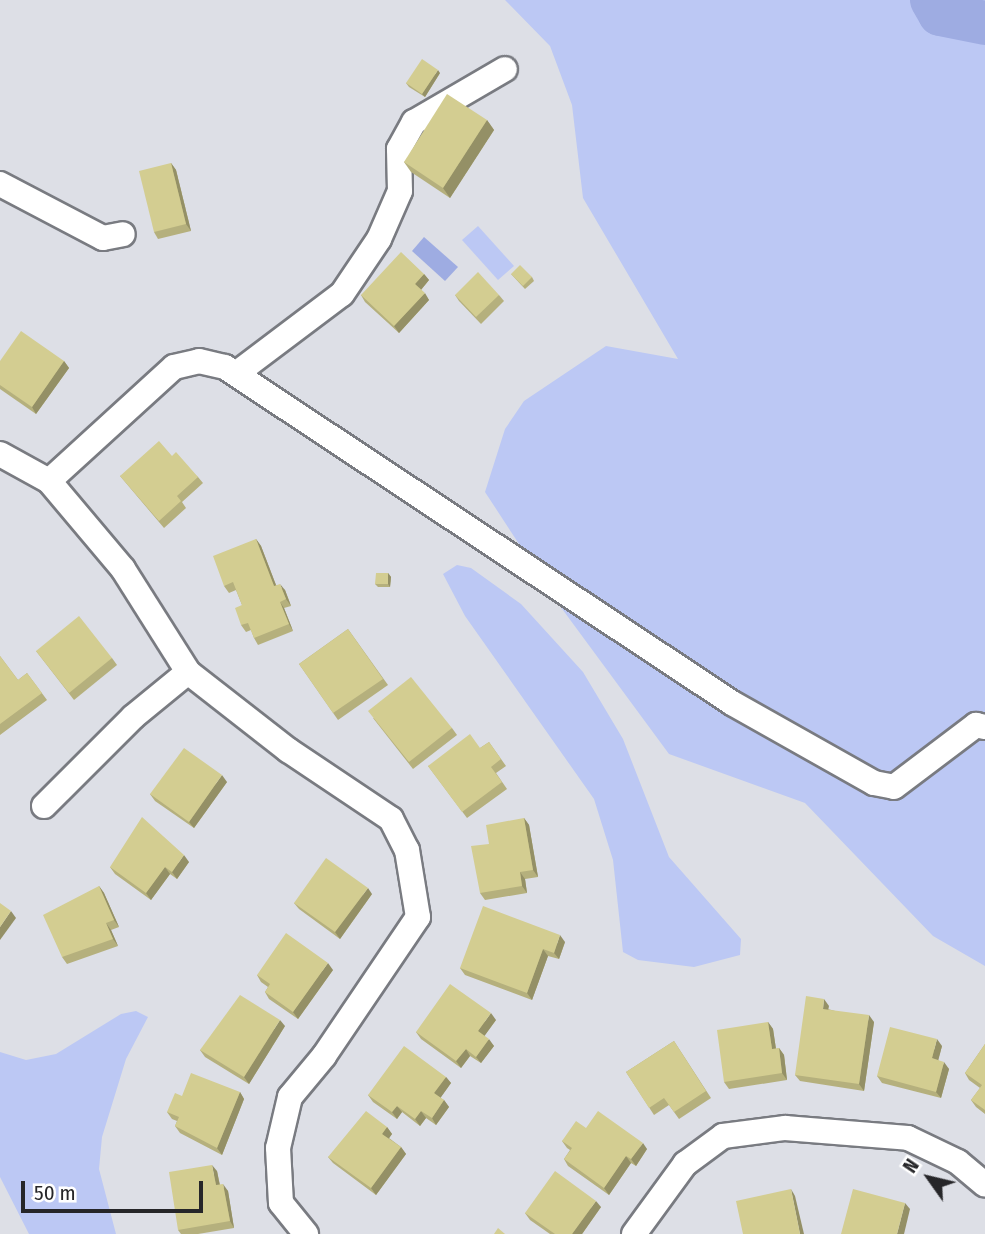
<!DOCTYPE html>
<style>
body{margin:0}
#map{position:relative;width:985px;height:1234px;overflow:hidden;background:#dddfe6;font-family:"Fira Sans Condensed",sans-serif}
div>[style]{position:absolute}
.green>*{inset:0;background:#bcc8f4}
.water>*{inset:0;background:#9eace2}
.river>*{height:44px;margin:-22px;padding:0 22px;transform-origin:22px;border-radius:22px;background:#9eace2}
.roads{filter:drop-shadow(2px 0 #797b81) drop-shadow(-2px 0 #797b81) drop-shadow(0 2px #797b81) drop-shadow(0 -2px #797b81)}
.minor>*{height:24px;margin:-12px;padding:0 12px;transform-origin:12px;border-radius:12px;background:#fff}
.wall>*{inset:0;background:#b5b07d}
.shaded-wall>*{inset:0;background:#949066}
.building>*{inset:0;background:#d3cd91}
span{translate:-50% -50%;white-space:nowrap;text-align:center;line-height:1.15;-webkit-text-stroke:5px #fff;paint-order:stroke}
.north{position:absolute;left:894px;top:1143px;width:70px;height:70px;-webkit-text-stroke:5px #fff;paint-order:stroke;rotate:304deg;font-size:19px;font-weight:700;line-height:28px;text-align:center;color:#262629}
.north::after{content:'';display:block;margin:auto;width:24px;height:32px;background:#262629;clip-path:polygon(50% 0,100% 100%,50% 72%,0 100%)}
.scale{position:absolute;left:21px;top:1181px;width:182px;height:32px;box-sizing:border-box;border:4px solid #262629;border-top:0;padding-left:9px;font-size:21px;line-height:24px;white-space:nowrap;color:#262629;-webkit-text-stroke:5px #fff;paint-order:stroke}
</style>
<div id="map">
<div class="green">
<div style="clip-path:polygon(505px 0,985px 0,985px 966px,933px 936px,805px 803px,669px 754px,557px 602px,485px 492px,505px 429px,524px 401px,606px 346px,678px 359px,583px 198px,572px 105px,550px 46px)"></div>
<div style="clip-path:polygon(478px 226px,514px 266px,498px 280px,462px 240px)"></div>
<div style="clip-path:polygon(457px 565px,471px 568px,521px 604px,583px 672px,623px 739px,669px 857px,741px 939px,740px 955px,694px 967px,638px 960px,623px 952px,613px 860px,594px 799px,465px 616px,443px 574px)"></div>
<div style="clip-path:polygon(136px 1011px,148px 1017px,126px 1059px,102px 1137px,99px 1169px,116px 1234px,29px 1234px,0 1177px,0 1052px,26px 1060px,56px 1054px,121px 1014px)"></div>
</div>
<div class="water">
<div style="clip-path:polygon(424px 237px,458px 267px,445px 281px,412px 251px)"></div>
</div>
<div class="river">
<div style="left:932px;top:0;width:16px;rotate:60deg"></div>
<div style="left:940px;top:14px;width:46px;rotate:11.3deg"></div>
</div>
<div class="roads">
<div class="minor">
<div style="left:0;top:184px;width:116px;rotate:27.7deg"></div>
<div style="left:103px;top:238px;width:20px;rotate:-11deg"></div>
<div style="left:237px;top:373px;width:131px;rotate:-37deg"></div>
<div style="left:342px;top:294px;width:66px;rotate:-56.1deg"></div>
<div style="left:379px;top:239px;width:52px;rotate:-66.4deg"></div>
<div style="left:400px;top:191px;width:42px;rotate:-91.4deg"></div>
<div style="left:399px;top:149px;width:31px;rotate:-61deg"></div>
<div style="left:414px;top:122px;width:105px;rotate:-30.2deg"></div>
<div style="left:0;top:454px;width:56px;rotate:28.9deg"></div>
<div style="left:49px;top:481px;width:169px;rotate:-42.4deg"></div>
<div style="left:174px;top:367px;width:26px;rotate:-13deg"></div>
<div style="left:199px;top:361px;width:27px;rotate:13deg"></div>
<div style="left:225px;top:367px;width:608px;rotate:33.53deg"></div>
<div style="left:732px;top:703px;width:163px;rotate:29.4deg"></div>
<div style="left:874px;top:783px;width:20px;rotate:11deg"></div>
<div style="left:894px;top:787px;width:103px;rotate:-37.1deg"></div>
<div style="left:976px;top:725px;width:9px;rotate:13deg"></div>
<div style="left:49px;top:481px;width:115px;rotate:49.9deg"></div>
<div style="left:123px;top:569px;width:122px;rotate:57.7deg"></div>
<div style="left:188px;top:672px;width:127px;rotate:38deg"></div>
<div style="left:288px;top:750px;width:124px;rotate:33.8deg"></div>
<div style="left:391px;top:819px;width:35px;rotate:63deg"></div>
<div style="left:407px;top:850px;width:68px;rotate:80.7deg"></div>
<div style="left:418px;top:917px;width:168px;rotate:124.1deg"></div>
<div style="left:324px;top:1056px;width:53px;rotate:129.7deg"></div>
<div style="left:290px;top:1097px;width:52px;rotate:103.2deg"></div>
<div style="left:278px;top:1148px;width:55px;rotate:86.9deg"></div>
<div style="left:281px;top:1203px;width:40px;rotate:51deg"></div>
<div style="left:44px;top:806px;width:126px;rotate:-45deg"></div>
<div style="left:133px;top:717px;width:71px;rotate:-39.3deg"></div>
<div style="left:634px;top:1234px;width:87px;rotate:-53.9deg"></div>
<div style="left:685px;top:1164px;width:47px;rotate:-36.4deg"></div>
<div style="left:723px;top:1136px;width:63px;rotate:-7.4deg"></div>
<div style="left:785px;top:1128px;width:123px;rotate:4.6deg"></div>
<div style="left:908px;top:1138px;width:55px;rotate:25.6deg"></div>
<div style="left:958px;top:1162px;width:35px;rotate:40deg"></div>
</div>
</div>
<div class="wall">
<div style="clip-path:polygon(440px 73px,425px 97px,409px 87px,406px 83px)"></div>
<div style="clip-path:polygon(487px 120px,494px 130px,450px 198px,411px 172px,404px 162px)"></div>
<div style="clip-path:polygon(171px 163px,176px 170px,191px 231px,158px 239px,154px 232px)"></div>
<div style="clip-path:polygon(424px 274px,429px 280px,421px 290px,429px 300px,399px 333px,365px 302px,361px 295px)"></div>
<div style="clip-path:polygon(511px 274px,532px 277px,534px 281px,525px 289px)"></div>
<div style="clip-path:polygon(455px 295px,499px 295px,504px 301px,481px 324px,459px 301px)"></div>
<div style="clip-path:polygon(0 361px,64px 361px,69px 368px,36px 414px,0 389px)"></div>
<div style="clip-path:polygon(172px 456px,198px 477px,203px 483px,182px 502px,186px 508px,164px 528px,120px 476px)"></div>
<div style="clip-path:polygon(256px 539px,261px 546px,276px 585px,285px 590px,291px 606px,284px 608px,293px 631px,258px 645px,254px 638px,251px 630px,246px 632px,241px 625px,242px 605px,236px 590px,229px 593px,224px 586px)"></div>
<div style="clip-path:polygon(388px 573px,391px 577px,390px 587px,378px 587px,375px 584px)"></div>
<div style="clip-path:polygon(348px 629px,388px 685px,338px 720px,299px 664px)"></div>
<div style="clip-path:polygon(36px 651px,112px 658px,117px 665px,74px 700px)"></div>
<div style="clip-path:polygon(0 656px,18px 680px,27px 673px,47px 700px,0 735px)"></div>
<div style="clip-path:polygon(373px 718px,452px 728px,457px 735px,413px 769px)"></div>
<div style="clip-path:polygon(489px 742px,506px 766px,496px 773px,507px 789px,467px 818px,428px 766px,480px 748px)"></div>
<div style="clip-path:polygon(227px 782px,194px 828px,155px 801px,150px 794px)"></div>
<div style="clip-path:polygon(524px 818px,529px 825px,538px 877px,525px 879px,527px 893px,485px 900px,480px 893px,489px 844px)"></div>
<div style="clip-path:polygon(189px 862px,177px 879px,170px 874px,151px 900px,115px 874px,110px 867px)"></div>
<div style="clip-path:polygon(99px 886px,104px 893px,119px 927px,111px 930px,118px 946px,67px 964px,62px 957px)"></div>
<div style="clip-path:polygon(372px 894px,340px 939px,299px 909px,294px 903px)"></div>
<div style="clip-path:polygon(565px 942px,559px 959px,548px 956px,532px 1000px,465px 975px,460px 968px)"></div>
<div style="clip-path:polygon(333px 970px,298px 1019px,269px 999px,265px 992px,268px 987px,261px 982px,257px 975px)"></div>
<div style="clip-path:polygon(829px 1006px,828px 1009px,874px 1022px,864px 1091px,800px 1081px,795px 1075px)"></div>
<div style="clip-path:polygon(496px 1020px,484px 1036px,494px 1046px,481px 1063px,470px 1056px,461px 1068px,421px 1039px,416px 1032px)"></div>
<div style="clip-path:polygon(768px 1022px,773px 1029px,776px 1049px,779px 1048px,784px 1055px,787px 1080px,729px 1089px,724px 1082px)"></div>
<div style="clip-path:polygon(285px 1026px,249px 1084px,205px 1057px,200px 1050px)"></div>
<div style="clip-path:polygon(674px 1041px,711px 1098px,679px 1119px,669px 1105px,654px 1115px,626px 1072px)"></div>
<div style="clip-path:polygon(985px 1044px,985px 1114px,976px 1107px,971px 1100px,980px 1088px,969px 1080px,965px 1073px)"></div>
<div style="clip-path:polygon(942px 1046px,938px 1060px,949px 1069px,941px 1098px,882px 1083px,877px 1076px)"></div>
<div style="clip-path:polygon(446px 1077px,451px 1083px,440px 1098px,444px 1100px,449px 1107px,436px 1125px,426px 1118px,420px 1126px,402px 1112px,397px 1119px,373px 1102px,368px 1095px)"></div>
<div style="clip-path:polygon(240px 1092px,244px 1099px,222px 1155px,180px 1133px,175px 1126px,177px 1121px,172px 1119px,167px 1112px)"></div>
<div style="clip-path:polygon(387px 1127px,392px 1134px,389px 1138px,401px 1147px,406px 1154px,376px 1195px,333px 1163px,328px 1157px)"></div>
<div style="clip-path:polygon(586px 1128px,647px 1149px,636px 1166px,631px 1163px,609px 1195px,568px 1166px,564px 1159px,570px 1150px,567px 1148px,562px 1141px)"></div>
<div style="clip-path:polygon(217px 1171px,220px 1185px,228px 1191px,234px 1228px,198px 1234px,181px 1234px,178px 1230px)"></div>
<div style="clip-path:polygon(601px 1207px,582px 1234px,550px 1234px,530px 1220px,525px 1213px)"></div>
</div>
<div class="shaded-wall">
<div style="clip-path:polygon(438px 70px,440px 73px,425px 97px,422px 94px)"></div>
<div style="clip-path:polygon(487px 120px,494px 130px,450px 198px,443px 188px)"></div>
<div style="clip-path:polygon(171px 163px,176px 170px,191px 231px,186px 224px)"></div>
<div style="clip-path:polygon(424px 274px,429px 280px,420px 291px,415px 284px)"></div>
<div style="clip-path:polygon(425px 293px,429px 300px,399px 333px,394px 326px)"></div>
<div style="clip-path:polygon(64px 361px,69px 368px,36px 414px,32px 407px)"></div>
<div style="clip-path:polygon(256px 539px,261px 546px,279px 593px,274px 586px)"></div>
<div style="clip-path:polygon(388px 573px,391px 577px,390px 587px,388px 584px)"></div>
<div style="clip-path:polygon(280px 584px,285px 590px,291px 606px,286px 599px)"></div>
<div style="clip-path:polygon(280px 602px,284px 608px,293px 631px,289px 624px)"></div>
<div style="clip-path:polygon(222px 775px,227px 782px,194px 828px,189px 822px)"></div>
<div style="clip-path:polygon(524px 818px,529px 825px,538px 877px,533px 870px)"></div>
<div style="clip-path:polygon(184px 855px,189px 862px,177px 879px,172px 872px)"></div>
<div style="clip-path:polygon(165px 867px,170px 874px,151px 900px,146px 893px)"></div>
<div style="clip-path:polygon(520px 872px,525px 879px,527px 893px,522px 886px)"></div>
<div style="clip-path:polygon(99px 886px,104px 893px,119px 927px,114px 920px)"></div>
<div style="clip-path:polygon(368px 888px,372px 894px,340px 939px,335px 932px)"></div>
<div style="clip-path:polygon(11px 911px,16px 918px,0 940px,0 927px)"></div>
<div style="clip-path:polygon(106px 923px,111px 930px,118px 946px,113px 939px)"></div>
<div style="clip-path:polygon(560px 935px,565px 942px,559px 959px,554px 953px)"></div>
<div style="clip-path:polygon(543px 949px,548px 956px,532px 1000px,527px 993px)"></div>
<div style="clip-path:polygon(328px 963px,333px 970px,298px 1019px,293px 1012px)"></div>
<div style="clip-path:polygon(824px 999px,829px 1006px,827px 1015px,823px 1009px)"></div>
<div style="clip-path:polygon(491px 1013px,496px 1020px,483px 1038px,478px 1031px)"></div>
<div style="clip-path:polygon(869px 1015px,874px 1022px,864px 1091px,859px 1084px)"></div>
<div style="clip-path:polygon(280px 1020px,285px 1026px,249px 1084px,244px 1077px)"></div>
<div style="clip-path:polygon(768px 1022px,773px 1029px,777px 1056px,772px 1049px)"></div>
<div style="clip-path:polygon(489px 1039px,494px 1046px,481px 1063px,476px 1057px)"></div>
<div style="clip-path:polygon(937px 1039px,942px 1046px,937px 1065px,932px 1058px)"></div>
<div style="clip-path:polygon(779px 1048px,784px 1055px,787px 1080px,782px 1073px)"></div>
<div style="clip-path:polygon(466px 1049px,470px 1056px,461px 1068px,456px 1061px)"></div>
<div style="clip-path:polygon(944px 1062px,949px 1069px,941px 1098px,936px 1092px)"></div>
<div style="clip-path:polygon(446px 1077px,451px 1083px,439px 1100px,434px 1093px)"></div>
<div style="clip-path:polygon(240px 1092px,244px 1099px,222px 1155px,217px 1148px)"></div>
<div style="clip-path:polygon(444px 1100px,449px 1107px,436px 1125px,432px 1118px)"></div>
<div style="clip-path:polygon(397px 1106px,402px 1112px,397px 1119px,392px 1112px)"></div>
<div style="clip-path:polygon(421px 1111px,426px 1118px,420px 1126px,415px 1119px)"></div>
<div style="clip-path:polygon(387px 1127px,392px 1134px,387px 1141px,382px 1134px)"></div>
<div style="clip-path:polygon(643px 1143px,647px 1149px,636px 1166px,631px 1159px)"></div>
<div style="clip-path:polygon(401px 1147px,406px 1154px,376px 1195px,371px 1188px)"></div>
<div style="clip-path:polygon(626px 1156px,631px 1163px,609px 1195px,604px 1188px)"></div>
<div style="clip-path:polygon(212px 1165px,217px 1171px,221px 1192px,216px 1185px)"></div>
<div style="clip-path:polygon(223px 1184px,228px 1191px,234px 1228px,230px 1221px)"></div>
<div style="clip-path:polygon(791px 1189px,795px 1196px,804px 1234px,800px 1234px)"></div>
<div style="clip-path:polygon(596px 1201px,601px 1207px,582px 1234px,572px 1234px)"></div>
<div style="clip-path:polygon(905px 1203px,910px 1209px,904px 1234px,897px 1234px)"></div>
</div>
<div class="building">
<div style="clip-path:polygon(422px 59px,438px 70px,422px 94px,406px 83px)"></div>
<div style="clip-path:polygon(447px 94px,487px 120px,443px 188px,404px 162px)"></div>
<div style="clip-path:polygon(171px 163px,186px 224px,154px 232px,139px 171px)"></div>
<div style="clip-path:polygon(401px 252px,424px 274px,415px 284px,425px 293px,394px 326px,361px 295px)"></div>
<div style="clip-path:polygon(520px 265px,532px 277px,523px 286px,511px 274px)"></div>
<div style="clip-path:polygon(478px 272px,499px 295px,476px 317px,455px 295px)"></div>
<div style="clip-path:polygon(21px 331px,64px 361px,32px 407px,0 385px,0 361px)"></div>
<div style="clip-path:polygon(159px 441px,172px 456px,176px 452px,198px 477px,177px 496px,181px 501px,159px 521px,120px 476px)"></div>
<div style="clip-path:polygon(256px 539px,274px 586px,280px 584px,286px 599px,280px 602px,289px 624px,254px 638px,248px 623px,241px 625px,235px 608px,242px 605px,233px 582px,224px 586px,213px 556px)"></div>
<div style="clip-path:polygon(376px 573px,388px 573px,388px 584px,375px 584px)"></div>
<div style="clip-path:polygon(79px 616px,112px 658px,69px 693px,36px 651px)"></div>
<div style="clip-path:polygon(348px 629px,383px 679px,333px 713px,299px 664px)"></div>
<div style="clip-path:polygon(0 656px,18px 680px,27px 673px,42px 693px,0 724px)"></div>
<div style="clip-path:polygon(411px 677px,452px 728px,409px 762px,368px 711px)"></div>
<div style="clip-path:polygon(470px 734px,480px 748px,489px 742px,501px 759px,491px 767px,502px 782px,462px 812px,428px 766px)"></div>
<div style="clip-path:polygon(184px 748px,222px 775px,189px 822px,150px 794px)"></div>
<div style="clip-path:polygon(142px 817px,184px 855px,172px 872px,165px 867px,146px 893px,110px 867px)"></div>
<div style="clip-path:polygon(524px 818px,533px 870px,520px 872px,522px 886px,480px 893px,471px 846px,489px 844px,486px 825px)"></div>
<div style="clip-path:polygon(326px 858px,368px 888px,335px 932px,294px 903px)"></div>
<div style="clip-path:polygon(99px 886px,114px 920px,106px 923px,113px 939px,62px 957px,43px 915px)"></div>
<div style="clip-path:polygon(0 903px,11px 911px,0 927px)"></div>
<div style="clip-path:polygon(483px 906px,560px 935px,554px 953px,543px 949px,527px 993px,460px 968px)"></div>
<div style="clip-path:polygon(286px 933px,328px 963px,293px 1012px,265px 992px,270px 984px,257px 975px)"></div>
<div style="clip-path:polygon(450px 984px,491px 1013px,478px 1031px,489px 1039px,476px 1057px,466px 1049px,456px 1061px,416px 1032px)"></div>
<div style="clip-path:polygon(240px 995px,280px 1020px,244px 1077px,200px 1050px)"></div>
<div style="clip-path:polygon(806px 996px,824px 999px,823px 1009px,869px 1015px,859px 1084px,795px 1075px)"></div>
<div style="clip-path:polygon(768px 1022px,772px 1049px,779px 1048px,782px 1073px,724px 1082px,717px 1030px)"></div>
<div style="clip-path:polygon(890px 1027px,937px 1039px,932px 1058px,944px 1062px,936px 1092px,877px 1076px)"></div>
<div style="clip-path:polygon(674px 1041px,706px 1091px,674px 1112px,664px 1098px,649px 1108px,626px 1072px)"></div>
<div style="clip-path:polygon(985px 1044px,985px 1110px,971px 1100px,982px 1085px,965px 1073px)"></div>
<div style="clip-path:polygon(404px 1046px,446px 1077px,434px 1093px,444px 1100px,432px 1118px,421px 1111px,415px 1119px,397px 1106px,392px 1112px,368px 1095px)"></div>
<div style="clip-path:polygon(191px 1073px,240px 1092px,217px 1148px,175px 1126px,179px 1117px,167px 1112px,175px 1093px,182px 1096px)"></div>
<div style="clip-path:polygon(366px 1111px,387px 1127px,382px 1134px,401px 1147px,371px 1188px,328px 1157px)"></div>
<div style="clip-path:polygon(598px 1111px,643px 1143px,631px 1159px,626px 1156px,604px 1188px,564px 1159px,572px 1148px,562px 1141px,576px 1121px,586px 1128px)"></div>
<div style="clip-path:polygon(212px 1165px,216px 1185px,223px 1184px,230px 1221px,178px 1230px,169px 1172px)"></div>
<div style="clip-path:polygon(555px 1171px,596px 1201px,572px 1234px,555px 1234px,525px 1213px)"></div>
<div style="clip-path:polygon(791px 1189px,800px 1234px,743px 1234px,736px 1201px)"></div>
<div style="clip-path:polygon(853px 1189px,905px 1203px,897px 1234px,841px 1234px)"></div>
<div style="clip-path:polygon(498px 1228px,505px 1234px,494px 1234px)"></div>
</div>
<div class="north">N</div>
<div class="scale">50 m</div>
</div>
